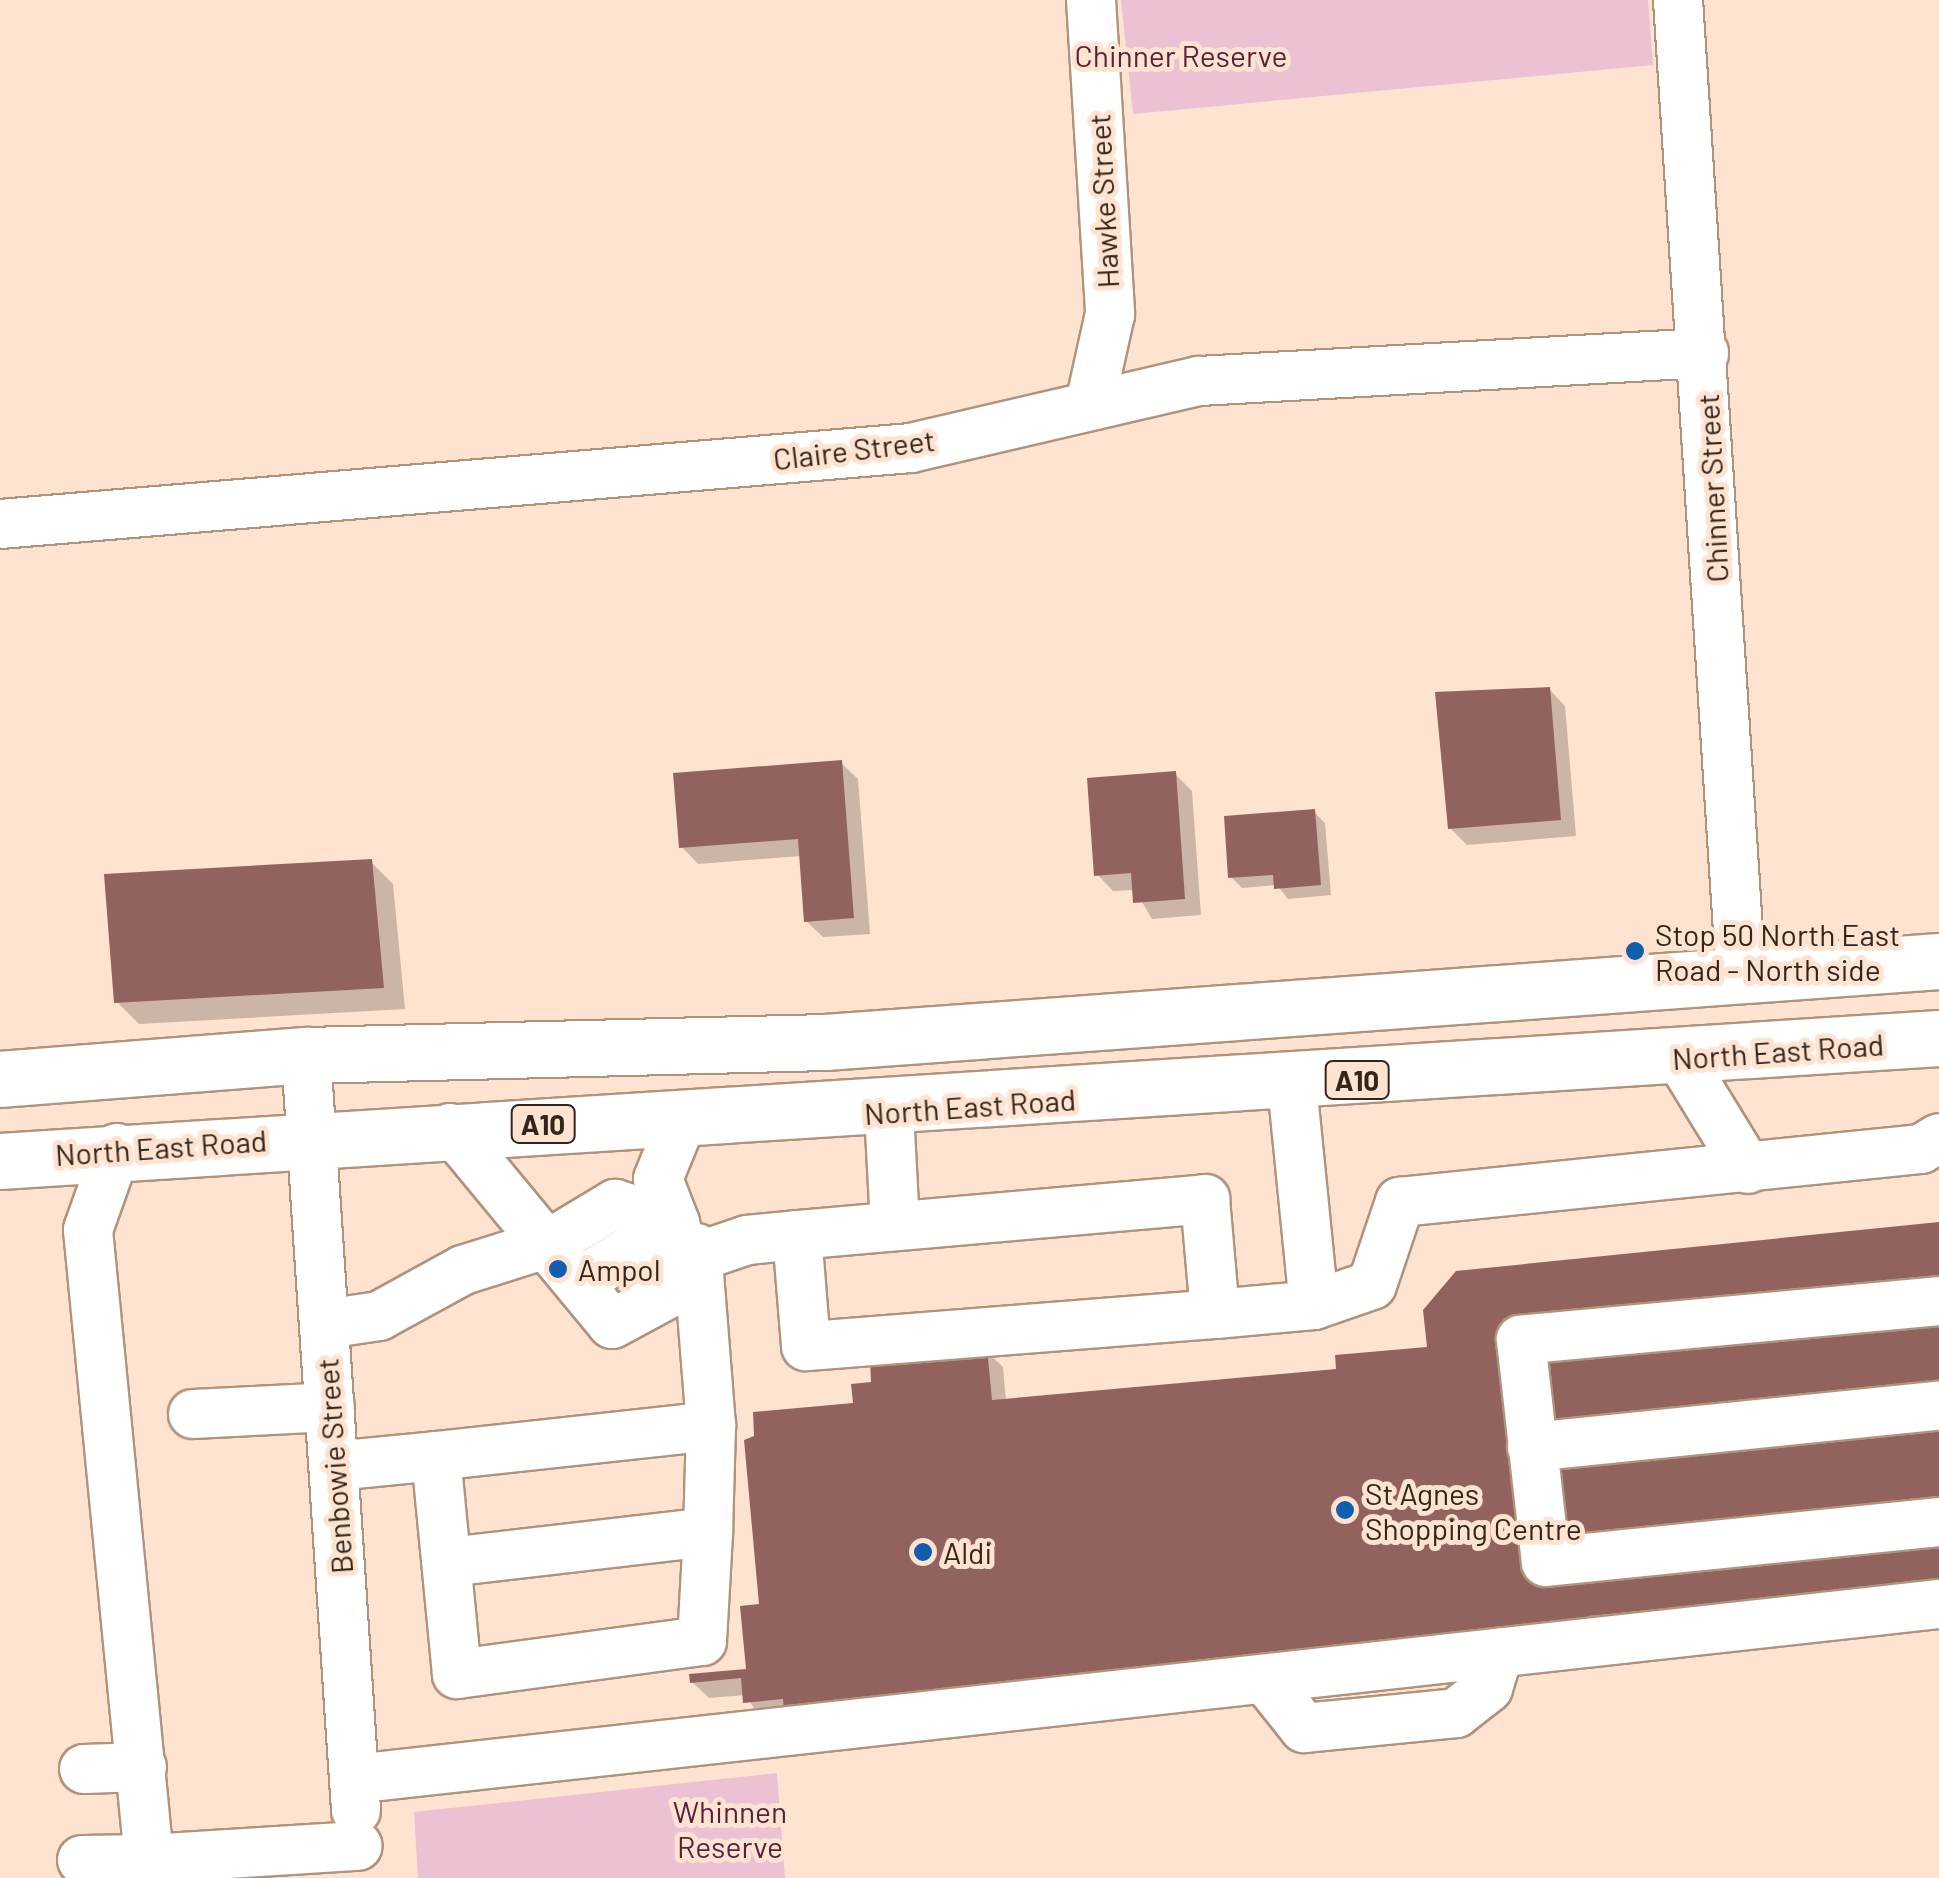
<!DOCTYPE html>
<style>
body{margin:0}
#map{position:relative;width:1939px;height:1878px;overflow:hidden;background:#fee3d0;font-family:Barlow,sans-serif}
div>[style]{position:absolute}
.green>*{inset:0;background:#ecc1d3}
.shadow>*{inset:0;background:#0003}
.building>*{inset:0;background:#92625e}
.roads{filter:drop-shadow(2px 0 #b1927c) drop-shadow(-2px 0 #b1927c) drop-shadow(0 2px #b1927c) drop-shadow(0 -2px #b1927c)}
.minor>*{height:48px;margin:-24px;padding:0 24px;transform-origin:24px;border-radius:24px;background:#fff}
.major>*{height:55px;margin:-27.5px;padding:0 27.5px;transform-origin:27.5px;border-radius:27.5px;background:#fff}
.dots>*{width:28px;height:28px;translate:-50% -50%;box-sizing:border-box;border:5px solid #fee3d0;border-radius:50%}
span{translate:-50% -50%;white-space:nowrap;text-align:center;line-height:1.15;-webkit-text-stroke:10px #fee3d0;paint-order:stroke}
.shield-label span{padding:2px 8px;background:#fee3d0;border:2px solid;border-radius:8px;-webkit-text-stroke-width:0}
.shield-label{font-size:28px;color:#32251c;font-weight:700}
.park-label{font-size:30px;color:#591f3c}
.street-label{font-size:30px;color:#32251c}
.poi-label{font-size:30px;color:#32251c}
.left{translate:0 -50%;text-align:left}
</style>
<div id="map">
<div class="green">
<div style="clip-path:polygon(1121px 0,1648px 0,1653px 65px,1133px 114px)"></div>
<div style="clip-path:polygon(777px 1773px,785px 1878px,418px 1878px,414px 1812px)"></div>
</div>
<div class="shadow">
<div style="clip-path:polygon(1549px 689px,1565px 706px,1576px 836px,1467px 845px,1450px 828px)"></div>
<div style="clip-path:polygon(841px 763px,858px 779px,870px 934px,823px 937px,806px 921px,801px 856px,698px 864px,682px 847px)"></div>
<div style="clip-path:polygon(1175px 774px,1192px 791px,1201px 915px,1152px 919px,1135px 890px,1113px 891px,1097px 874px)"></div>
<div style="clip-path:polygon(1314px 812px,1325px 823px,1331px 895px,1288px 899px,1277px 885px,1242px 888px,1231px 877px)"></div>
<div style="clip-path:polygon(371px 862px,393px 884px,405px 1009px,139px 1024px,117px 1002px)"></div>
<div style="clip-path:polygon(1939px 1224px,1939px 1598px,762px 1719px,745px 1695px,709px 1698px,692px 1682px,748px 1672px,762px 1606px,856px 1405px,986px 1351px,1003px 1367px,1006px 1401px,1339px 1371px)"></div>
</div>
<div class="building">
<div style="clip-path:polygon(1550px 687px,1561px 820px,1448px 829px,1435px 692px)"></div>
<div style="clip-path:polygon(842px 760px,854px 918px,804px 922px,798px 839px,679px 848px,673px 773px)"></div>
<div style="clip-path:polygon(1176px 771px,1185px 899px,1133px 903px,1131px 873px,1094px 876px,1087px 778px)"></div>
<div style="clip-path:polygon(1315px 809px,1321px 885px,1274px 889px,1273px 875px,1228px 878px,1224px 816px)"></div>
<div style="clip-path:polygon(372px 859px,384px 988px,114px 1003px,104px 874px)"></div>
<div style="clip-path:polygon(1939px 1222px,1939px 1581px,1588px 1616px,1590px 1632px,784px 1711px,783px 1699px,743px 1703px,741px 1678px,690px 1683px,689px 1674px,746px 1669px,740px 1606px,759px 1604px,744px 1440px,754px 1436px,753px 1412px,853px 1403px,851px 1384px,871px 1382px,870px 1359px,987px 1348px,992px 1400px,1336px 1369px,1335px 1355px,1427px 1347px,1423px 1310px,1456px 1271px)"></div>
</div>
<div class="roads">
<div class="minor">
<div style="left:1091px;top:0;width:315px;rotate:86.5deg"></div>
<div style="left:1110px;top:314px;width:88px;rotate:102.5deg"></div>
<div style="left:1678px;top:0;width:978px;rotate:86.31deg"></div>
<div style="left:0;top:524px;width:914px;rotate:-4.77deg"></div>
<div style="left:911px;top:448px;width:296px;rotate:-13.1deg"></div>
<div style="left:1199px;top:381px;width:506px;rotate:-3.17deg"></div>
<div style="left:306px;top:1055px;width:757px;rotate:86.21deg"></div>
<div style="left:1680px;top:1058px;width:130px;rotate:58.5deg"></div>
<div style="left:889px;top:1111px;width:115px;rotate:87deg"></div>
<div style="left:450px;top:1128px;width:254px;rotate:50.4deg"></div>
<div style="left:612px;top:1324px;width:89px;rotate:-28.3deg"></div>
<div style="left:690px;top:1282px;width:61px;rotate:-104.3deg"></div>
<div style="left:117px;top:1148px;width:87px;rotate:109.5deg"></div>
<div style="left:88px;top:1230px;width:632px;rotate:84.46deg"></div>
<div style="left:149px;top:1859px;width:209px;rotate:-3.6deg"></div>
<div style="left:697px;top:1248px;width:179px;rotate:85.5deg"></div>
<div style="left:703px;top:1255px;width:46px;rotate:-18.8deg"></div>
<div style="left:747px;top:1240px;width:50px;rotate:-5.7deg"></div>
<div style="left:797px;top:1235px;width:410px;rotate:-5deg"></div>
<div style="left:1205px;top:1199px;width:115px;rotate:85deg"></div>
<div style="left:1215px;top:1314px;width:410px;rotate:175.5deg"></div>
<div style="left:806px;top:1346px;width:111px;rotate:-94.6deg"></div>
<div style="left:581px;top:1281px;width:110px;rotate:-31.7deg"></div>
<div style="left:1939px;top:1301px;width:420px;rotate:174.7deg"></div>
<div style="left:1521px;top:1340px;width:223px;rotate:83.6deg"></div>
<div style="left:1546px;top:1562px;width:395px;rotate:-5.8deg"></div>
<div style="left:1314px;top:1305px;width:61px;rotate:-19deg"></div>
<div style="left:1372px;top:1285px;width:88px;rotate:-71.4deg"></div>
<div style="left:1400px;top:1202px;width:524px;rotate:-5.81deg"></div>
<div style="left:1921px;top:1149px;width:21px;rotate:-31deg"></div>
<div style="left:1215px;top:1314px;width:99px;rotate:-5.2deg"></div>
<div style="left:1314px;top:1305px;width:221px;rotate:-95.7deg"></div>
<div style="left:325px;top:1324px;width:55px;rotate:-8.4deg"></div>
<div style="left:379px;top:1316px;width:96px;rotate:-28.7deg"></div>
<div style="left:463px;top:1270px;width:93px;rotate:-17.5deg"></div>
<div style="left:552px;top:1242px;width:74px;rotate:-31.1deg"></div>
<div style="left:615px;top:1204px;width:63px;rotate:17.6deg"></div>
<div style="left:675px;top:1223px;width:47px;rotate:-111.1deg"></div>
<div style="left:658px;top:1179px;width:66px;rotate:-67.7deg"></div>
<div style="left:193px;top:1414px;width:137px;rotate:-2.9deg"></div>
<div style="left:1532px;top:1447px;width:409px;rotate:-5.8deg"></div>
<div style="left:436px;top:1456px;width:277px;rotate:-6.2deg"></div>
<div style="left:711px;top:1426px;width:106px;rotate:91.6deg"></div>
<div style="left:334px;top:1466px;width:102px;rotate:-5.6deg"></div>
<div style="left:436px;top:1456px;width:219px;rotate:84.5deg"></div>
<div style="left:457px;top:1674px;width:247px;rotate:-7.7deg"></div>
<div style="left:702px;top:1641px;width:109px;rotate:-86.8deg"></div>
<div style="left:708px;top:1532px;width:263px;rotate:173.4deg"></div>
<div style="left:1265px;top:1679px;width:63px;rotate:51.5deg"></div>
<div style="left:1304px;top:1728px;width:153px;rotate:-5.6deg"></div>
<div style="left:1456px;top:1713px;width:41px;rotate:-38deg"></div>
<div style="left:1488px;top:1688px;width:37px;rotate:-73deg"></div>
<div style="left:84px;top:1769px;width:58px;rotate:-2deg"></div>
<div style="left:354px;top:1779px;width:1595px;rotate:-6.3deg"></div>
<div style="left:82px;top:1860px;width:67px;rotate:-0.9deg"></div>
</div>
<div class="major">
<div style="left:0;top:1079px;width:307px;rotate:-4.5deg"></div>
<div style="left:306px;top:1055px;width:519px;rotate:-1.43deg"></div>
<div style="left:825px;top:1042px;width:1117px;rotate:-4.16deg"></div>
<div style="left:0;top:1161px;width:1943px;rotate:-3.63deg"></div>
</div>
</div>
<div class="dots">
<div style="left:1635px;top:951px;background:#105ead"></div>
<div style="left:558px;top:1269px;background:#105ead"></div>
<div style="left:1345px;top:1510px;background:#105ead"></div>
<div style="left:923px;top:1552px;background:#105ead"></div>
</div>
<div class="shield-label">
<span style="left:1357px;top:1080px">A10</span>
<span style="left:543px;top:1124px">A10</span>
</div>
<div class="park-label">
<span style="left:1181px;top:55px">Chinner Reserve</span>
<span style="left:730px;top:1828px">Whinnen<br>Reserve</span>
</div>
<div class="street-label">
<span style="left:1103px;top:201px;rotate:-93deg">Hawke Street</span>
<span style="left:854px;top:449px;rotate:-7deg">Claire Street</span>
<span style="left:1712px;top:488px;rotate:-93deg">Chinner Street</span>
<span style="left:1778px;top:1051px;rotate:-4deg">North East Road</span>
<span style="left:970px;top:1106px;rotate:-4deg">North East Road</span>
<span style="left:161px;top:1147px;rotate:-4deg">North East Road</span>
<span style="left:334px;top:1466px;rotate:-94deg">Benbowie Street</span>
</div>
<div class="poi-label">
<span class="left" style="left:1655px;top:951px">Stop 50 North East<br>Road - North side</span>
<span class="left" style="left:578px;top:1269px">Ampol</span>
<span class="left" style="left:1365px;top:1510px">St Agnes<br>Shopping Centre</span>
<span class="left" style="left:943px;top:1552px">Aldi</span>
</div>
</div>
